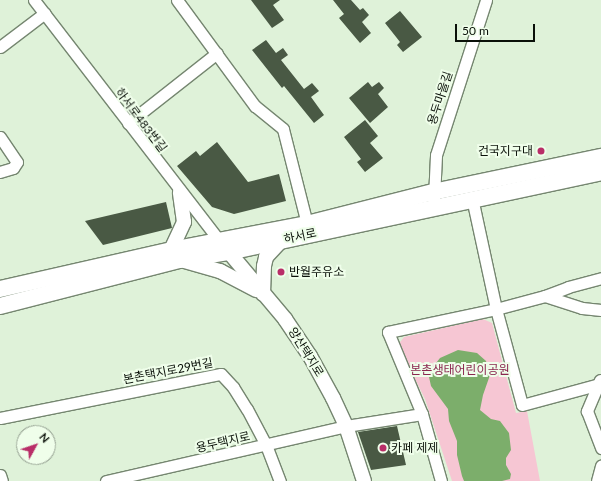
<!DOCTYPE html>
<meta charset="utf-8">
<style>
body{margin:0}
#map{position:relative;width:601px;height:481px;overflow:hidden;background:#dff2d9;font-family:Lato,"Noto Sans KR",sans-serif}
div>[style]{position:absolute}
.green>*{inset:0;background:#f6c6d3}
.water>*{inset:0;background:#7cae6b}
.building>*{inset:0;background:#495944}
.roads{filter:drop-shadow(1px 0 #758670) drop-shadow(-1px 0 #758670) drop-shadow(0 1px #758670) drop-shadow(0 -1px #758670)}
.minor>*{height:11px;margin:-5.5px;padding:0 5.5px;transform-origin:5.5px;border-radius:5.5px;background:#fff}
.tertiary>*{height:14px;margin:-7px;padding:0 7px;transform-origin:7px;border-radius:7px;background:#fff}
.secondary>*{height:16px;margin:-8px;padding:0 8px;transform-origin:8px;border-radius:8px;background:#fff}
.dots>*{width:11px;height:11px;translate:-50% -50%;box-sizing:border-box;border:2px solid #effeea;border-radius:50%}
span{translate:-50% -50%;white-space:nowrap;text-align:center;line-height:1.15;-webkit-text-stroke:4px #effeea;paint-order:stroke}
.street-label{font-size:12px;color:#0a1109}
.poi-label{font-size:12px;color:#0a1109}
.right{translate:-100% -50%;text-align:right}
.left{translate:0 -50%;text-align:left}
.park-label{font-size:12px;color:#8a274f}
.north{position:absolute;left:16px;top:425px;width:40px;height:40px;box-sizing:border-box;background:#effeea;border:1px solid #939f90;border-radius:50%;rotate:50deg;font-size:11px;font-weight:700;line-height:16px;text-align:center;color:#0a1109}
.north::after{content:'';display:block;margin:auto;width:14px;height:18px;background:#b92e68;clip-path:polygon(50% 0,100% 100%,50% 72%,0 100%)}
.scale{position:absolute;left:455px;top:24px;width:80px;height:18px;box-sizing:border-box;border:2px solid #0a1109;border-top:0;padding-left:5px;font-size:12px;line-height:14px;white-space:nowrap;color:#0a1109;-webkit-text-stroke:3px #effeea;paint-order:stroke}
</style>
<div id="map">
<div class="green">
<div style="clip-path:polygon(483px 319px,492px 323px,516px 413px,527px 411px,540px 481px,452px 481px,425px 399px,398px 345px,404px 337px)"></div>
</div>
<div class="water">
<div style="clip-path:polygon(458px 350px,477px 353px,486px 361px,490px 375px,483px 395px,480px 410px,491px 419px,500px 421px,509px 433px,511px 450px,506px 458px,506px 465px,511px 474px,510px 479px,502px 481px,464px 481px,462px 476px,457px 455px,457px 441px,449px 421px,448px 409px,431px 386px,429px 377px,429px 372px,440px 358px)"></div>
</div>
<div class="building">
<div style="clip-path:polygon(251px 0,280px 0,273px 5px,284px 20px,272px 28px)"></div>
<div style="clip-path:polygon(333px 0,351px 0,360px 10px,363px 8px,369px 15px,362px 22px,371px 33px,360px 43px,339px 18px,344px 14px)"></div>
<div style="clip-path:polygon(400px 11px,422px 37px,403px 52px,397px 45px,400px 42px,385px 23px)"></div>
<div style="clip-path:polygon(266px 40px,276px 53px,283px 48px,288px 55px,281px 60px,304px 89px,312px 83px,319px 91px,311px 97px,324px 115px,314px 123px,284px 86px,282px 88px,252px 50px)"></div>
<div style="clip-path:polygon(368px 82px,372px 87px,379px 82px,384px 88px,378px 94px,388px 107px,370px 123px,349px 98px)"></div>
<div style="clip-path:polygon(365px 120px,378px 136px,370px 143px,383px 158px,365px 172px,357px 162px,361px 159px,344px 137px)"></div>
<div style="clip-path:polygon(217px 142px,248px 182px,279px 174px,286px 201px,234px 214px,212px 207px,177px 166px,196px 151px,200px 156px)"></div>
<div style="clip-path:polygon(166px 202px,172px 228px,103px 245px,85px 221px)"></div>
<div style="clip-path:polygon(397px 426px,406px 465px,371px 470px,358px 432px)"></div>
</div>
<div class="roads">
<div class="minor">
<div style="left:34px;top:0;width:303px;rotate:52.4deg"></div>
<div style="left:177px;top:0;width:132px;rotate:53.7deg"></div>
<div style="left:255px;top:106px;width:36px;rotate:39deg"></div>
<div style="left:283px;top:129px;width:98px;rotate:75.8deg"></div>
<div style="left:0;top:47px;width:56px;rotate:-37.1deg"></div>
<div style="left:128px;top:123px;width:113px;rotate:-38.2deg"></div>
<div style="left:0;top:137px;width:30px;rotate:56deg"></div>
<div style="left:17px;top:162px;width:7px;rotate:124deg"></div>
<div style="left:13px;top:168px;width:14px;rotate:163deg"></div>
<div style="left:434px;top:198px;width:43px;rotate:-87.3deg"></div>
<div style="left:436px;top:155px;width:163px;rotate:-72.1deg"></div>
<div style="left:472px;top:198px;width:114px;rotate:77.8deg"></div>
<div style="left:496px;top:309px;width:99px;rotate:74.8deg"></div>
<div style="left:522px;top:405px;width:81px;rotate:-15.1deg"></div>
<div style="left:545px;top:296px;width:39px;rotate:18deg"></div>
<div style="left:582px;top:308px;width:19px;rotate:6deg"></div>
<div style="left:600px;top:380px;width:34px;rotate:113deg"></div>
<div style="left:587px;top:411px;width:40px;rotate:69deg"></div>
<div style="left:0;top:418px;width:225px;rotate:-11.3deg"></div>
<div style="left:221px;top:374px;width:18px;rotate:47deg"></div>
<div style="left:233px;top:387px;width:26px;rotate:58deg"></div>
<div style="left:247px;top:409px;width:41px;rotate:62.2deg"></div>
<div style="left:266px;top:445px;width:39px;rotate:69deg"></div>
<div style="left:0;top:475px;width:6px;rotate:72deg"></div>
<div style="left:106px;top:481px;width:246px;rotate:-12.9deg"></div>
<div style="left:346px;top:426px;width:77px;rotate:-9deg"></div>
<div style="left:441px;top:481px;width:70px;rotate:-105.8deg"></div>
<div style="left:422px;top:414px;width:89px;rotate:-112.5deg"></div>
<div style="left:388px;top:332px;width:110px;rotate:-12deg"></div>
<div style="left:496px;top:309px;width:51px;rotate:-14.9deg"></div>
<div style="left:545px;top:296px;width:25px;rotate:-21deg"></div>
<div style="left:568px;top:287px;width:34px;rotate:-15deg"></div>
<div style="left:597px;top:481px;width:16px;rotate:-75deg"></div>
</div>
<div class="tertiary">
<div style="left:223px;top:245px;width:97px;rotate:50deg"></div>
<div style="left:285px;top:319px;width:45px;rotate:56deg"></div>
<div style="left:310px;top:356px;width:48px;rotate:61.3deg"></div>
<div style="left:333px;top:398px;width:31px;rotate:65deg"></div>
<div style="left:346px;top:426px;width:58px;rotate:71.9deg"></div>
<div style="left:171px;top:250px;width:31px;rotate:-65deg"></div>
<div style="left:184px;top:222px;width:30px;rotate:-98deg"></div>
<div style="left:181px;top:260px;width:41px;rotate:15.8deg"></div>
<div style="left:220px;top:271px;width:41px;rotate:27.8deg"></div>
<div style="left:263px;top:294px;width:28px;rotate:-88deg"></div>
<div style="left:264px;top:266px;width:9px;rotate:-77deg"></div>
<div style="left:266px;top:257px;width:23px;rotate:-47deg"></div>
</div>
<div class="secondary">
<div style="left:0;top:289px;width:175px;rotate:-12.8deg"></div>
<div style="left:171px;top:250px;width:138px;rotate:-10.8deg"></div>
<div style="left:307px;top:224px;width:130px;rotate:-14.3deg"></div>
<div style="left:433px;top:192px;width:172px;rotate:-11.8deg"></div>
<div style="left:0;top:306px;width:185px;rotate:-14.4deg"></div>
<div style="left:179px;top:260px;width:51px;rotate:-9.1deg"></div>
<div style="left:229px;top:252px;width:381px;rotate:-12.1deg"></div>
</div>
</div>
<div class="dots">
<div style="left:541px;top:151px;background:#b92e68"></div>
<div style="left:281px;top:272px;background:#b92e68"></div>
<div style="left:383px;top:448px;background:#b92e68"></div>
</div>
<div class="street-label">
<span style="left:440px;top:98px;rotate:-72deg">용두마을길</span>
<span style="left:141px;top:120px;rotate:53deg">하서로483번길</span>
<span style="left:300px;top:236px;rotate:-12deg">하서로</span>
<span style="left:306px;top:352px;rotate:58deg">양산택지로</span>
<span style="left:168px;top:371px;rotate:-11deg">본촌택지로29번길</span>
<span style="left:223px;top:442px;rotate:-13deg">용두택지로</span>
</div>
<div class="poi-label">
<span class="right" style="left:533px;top:151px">건국지구대</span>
<span class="left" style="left:289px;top:272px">반월주유소</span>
<span class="left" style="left:391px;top:448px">카페 제제</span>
</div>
<div class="park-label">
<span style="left:460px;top:370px">본촌생태어린이공원</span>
</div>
<div class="north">N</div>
<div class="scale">50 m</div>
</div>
